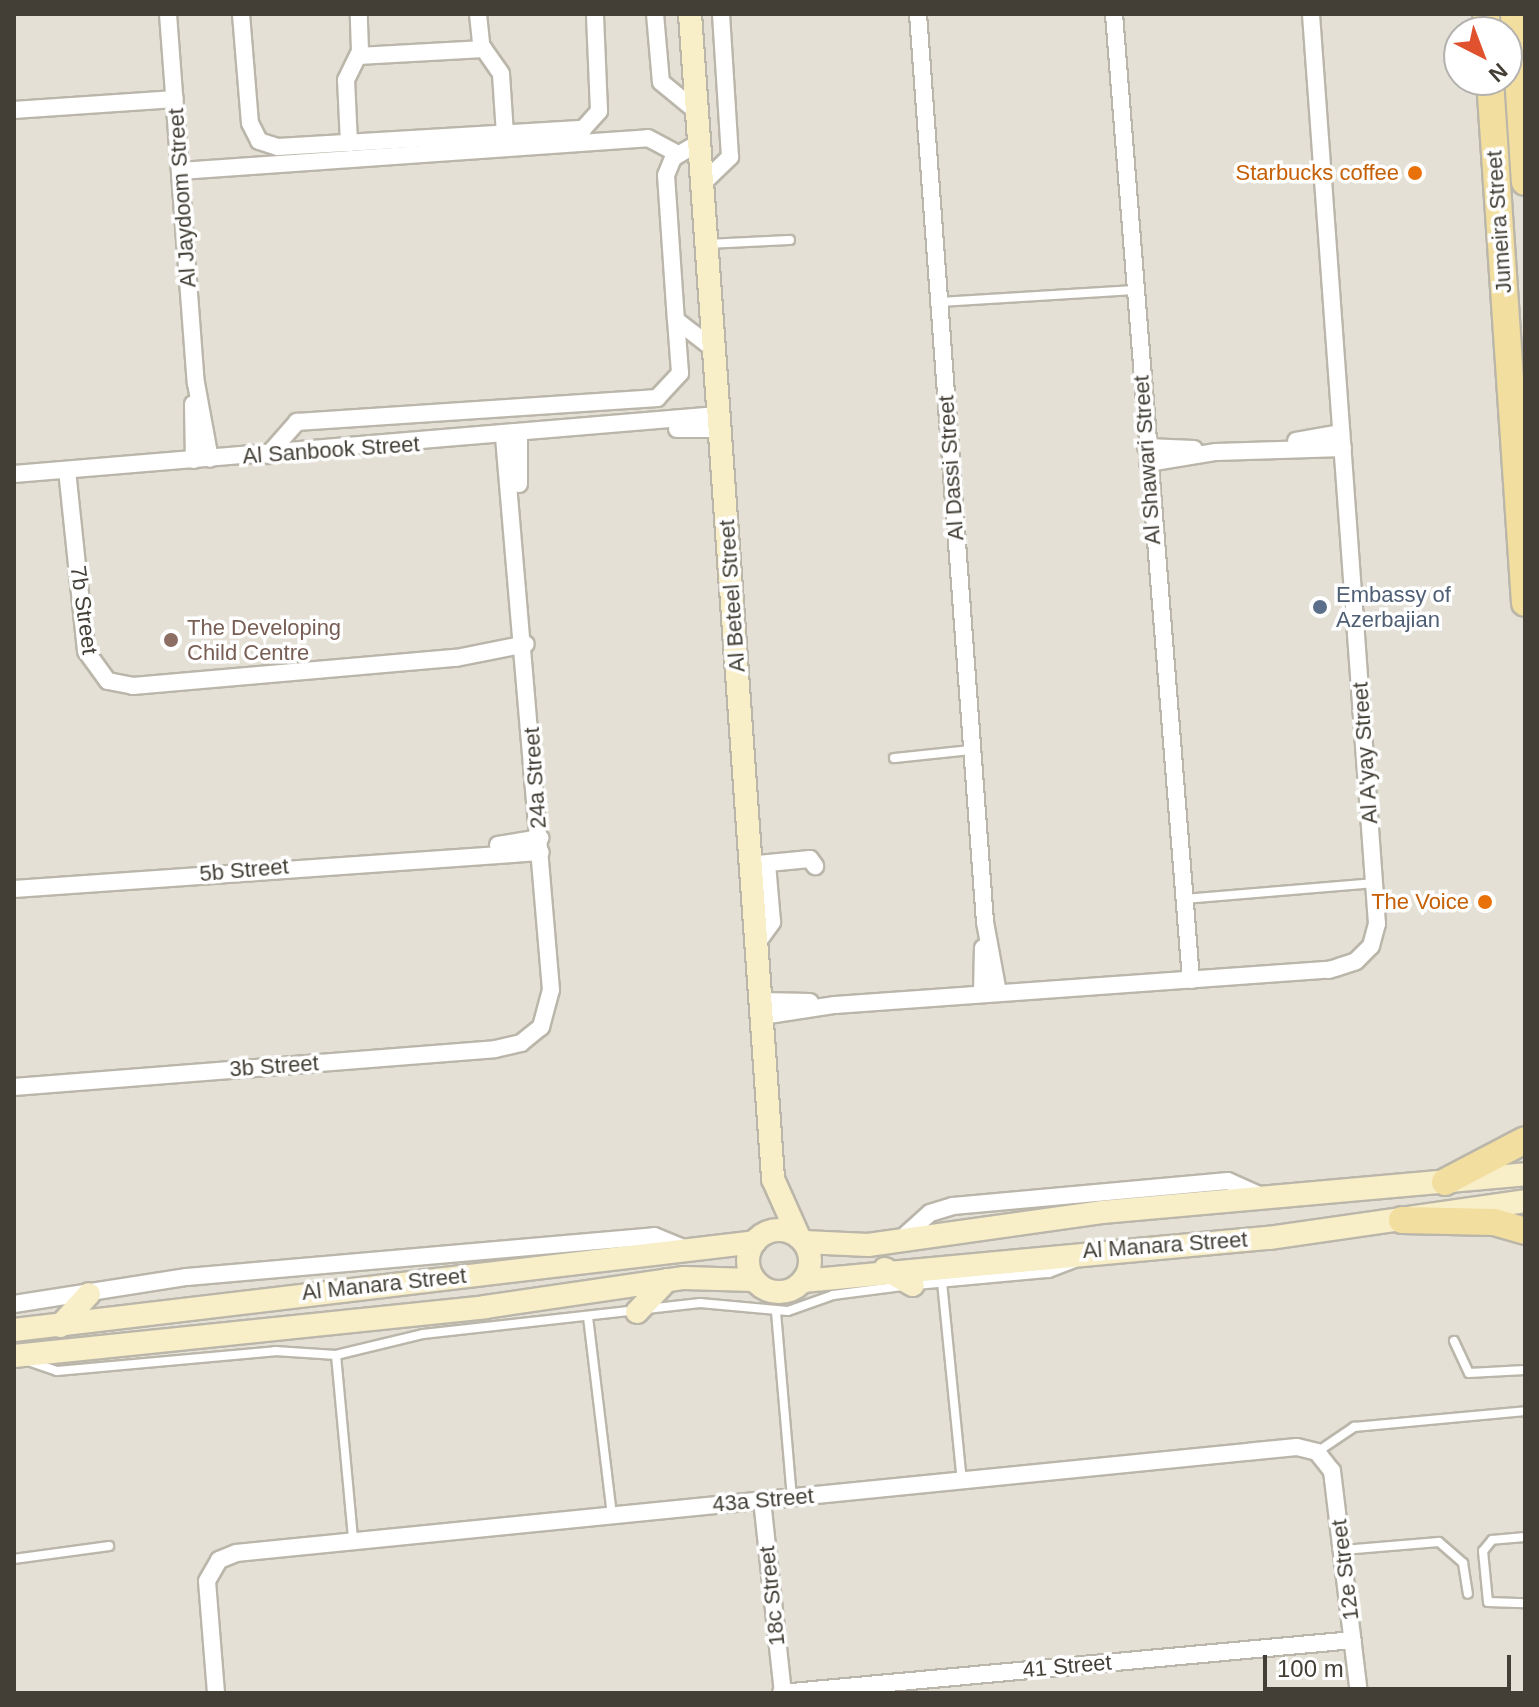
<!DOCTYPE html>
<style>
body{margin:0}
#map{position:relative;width:1539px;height:1707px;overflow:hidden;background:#f1eee6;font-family:Arial,sans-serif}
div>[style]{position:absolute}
.residential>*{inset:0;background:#e4e0d5}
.roads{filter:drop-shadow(2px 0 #bbb6aa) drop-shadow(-2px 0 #bbb6aa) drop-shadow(0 2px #bbb6aa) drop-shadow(0 -2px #bbb6aa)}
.lane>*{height:8px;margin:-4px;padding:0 4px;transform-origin:4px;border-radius:4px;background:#fff}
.street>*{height:16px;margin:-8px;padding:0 8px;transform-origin:8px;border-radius:8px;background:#fff}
.secondary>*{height:22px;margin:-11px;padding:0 11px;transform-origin:11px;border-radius:11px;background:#f8efc9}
.secondary>.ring{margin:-11px;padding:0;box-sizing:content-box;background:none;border:22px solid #f8efc9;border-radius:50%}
.primary>*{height:26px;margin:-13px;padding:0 13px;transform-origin:13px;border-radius:13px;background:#f2de9e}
.dots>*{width:22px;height:22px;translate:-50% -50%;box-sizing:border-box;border:4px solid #fff;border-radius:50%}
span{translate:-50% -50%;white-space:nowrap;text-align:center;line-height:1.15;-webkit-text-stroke:7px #fff;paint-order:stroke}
.food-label{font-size:22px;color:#c56008}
.right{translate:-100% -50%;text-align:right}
.street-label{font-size:22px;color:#433f36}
.service-label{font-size:22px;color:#4e5e75}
.left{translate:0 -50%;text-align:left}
.education-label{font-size:22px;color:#785e54}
.frame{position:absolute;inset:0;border:16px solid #433f36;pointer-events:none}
.north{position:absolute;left:1443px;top:16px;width:80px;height:80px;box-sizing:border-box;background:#fff;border:2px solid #b4b2af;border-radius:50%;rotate:138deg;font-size:22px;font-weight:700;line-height:32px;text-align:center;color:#433f36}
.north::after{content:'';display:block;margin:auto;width:28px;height:36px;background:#e0512e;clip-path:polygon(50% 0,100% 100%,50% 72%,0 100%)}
.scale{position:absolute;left:1263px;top:1655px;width:248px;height:36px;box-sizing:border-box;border:4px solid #433f36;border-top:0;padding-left:10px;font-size:24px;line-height:28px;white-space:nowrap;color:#433f36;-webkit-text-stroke:6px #fff;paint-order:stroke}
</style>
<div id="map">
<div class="residential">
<div style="clip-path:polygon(evenodd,14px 14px,1525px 14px,1525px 1693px,14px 1693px,14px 14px,1459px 32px,1507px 32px,1507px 80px,1459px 80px,1459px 32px)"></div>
</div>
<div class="roads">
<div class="lane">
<div style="left:706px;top:244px;width:84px;rotate:-2.7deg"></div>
<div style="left:940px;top:302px;width:195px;rotate:-3.5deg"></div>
<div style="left:894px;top:758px;width:78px;rotate:-5.9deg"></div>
<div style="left:1185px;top:899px;width:190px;rotate:-4.8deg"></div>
<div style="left:942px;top:1282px;width:200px;rotate:84.3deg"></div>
<div style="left:916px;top:1285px;width:134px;rotate:-5.2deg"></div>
<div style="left:1049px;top:1273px;width:28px;rotate:-21deg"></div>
<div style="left:776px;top:1312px;width:187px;rotate:85.1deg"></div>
<div style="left:588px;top:1317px;width:198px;rotate:83.1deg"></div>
<div style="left:1454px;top:1341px;width:35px;rotate:65deg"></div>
<div style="left:1469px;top:1373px;width:56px;rotate:-3.1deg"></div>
<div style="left:336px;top:1355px;width:186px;rotate:84.7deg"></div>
<div style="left:22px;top:1359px;width:37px;rotate:19deg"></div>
<div style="left:57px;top:1371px;width:219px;rotate:-5.2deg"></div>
<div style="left:275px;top:1351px;width:61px;rotate:3.8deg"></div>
<div style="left:336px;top:1355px;width:89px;rotate:-13.6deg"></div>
<div style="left:423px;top:1334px;width:279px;rotate:-6.4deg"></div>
<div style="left:700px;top:1303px;width:88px;rotate:5.2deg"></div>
<div style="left:788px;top:1311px;width:48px;rotate:-19.6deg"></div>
<div style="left:833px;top:1295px;width:70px;rotate:-7.4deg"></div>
<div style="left:1317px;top:1452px;width:45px;rotate:-34deg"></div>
<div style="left:1354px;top:1427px;width:172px;rotate:-5.3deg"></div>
<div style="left:1525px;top:1537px;width:33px;rotate:175deg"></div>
<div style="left:1492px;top:1540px;width:14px;rotate:129deg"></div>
<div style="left:1483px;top:1551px;width:51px;rotate:84.4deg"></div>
<div style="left:1488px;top:1602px;width:37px;rotate:2deg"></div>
<div style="left:1343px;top:1550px;width:96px;rotate:-4.8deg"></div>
<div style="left:1439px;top:1542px;width:32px;rotate:41deg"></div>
<div style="left:1463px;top:1563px;width:31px;rotate:81deg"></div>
<div style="left:14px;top:1559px;width:96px;rotate:-7.8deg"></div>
</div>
<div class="street">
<div style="left:168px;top:14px;width:370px;rotate:85.7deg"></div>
<div style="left:196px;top:383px;width:77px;rotate:79.6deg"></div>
<div style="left:241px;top:14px;width:109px;rotate:85.3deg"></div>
<div style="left:250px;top:123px;width:20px;rotate:63deg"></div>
<div style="left:259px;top:141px;width:20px;rotate:18deg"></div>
<div style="left:278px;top:147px;width:306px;rotate:-3.4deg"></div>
<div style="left:583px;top:129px;width:24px;rotate:-48deg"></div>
<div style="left:599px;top:111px;width:97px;rotate:-92.4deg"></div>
<div style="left:478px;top:14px;width:31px;rotate:84deg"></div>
<div style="left:481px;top:45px;width:35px;rotate:55deg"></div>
<div style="left:501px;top:74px;width:60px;rotate:86.2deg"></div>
<div style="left:655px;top:14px;width:68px;rotate:85deg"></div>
<div style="left:661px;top:82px;width:45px;rotate:39.6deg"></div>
<div style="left:918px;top:14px;width:910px;rotate:85.78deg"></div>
<div style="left:985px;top:922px;width:72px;rotate:79.6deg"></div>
<div style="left:1114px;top:14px;width:969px;rotate:85.44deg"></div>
<div style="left:358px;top:56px;width:126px;rotate:-3.2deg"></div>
<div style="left:14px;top:110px;width:161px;rotate:-3.9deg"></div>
<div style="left:349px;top:143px;width:63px;rotate:-92.7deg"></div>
<div style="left:346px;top:80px;width:32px;rotate:-64deg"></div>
<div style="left:360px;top:51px;width:37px;rotate:-92deg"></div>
<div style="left:698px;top:143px;width:29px;rotate:149deg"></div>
<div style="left:673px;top:158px;width:18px;rotate:112deg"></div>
<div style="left:666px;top:175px;width:145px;rotate:86.1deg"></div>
<div style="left:676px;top:320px;width:49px;rotate:37.6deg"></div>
<div style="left:180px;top:171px;width:469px;rotate:-4deg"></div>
<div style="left:648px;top:138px;width:34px;rotate:28deg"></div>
<div style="left:700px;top:186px;width:42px;rotate:-44deg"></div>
<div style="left:730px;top:157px;width:143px;rotate:-93.6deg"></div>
<div style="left:193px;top:404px;width:56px;rotate:89deg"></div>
<div style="left:677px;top:429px;width:42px"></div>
<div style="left:1296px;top:441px;width:46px;rotate:-10.1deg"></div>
<div style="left:1146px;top:447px;width:48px;rotate:2.4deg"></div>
<div style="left:268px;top:455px;width:44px;rotate:-48.7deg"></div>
<div style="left:297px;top:422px;width:361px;rotate:-3.8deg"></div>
<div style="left:657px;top:398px;width:34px;rotate:-47deg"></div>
<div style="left:680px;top:373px;width:53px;rotate:-94.3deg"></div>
<div style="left:1148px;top:463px;width:69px;rotate:-9.2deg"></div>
<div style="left:1216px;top:452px;width:127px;rotate:-1.8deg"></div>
<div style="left:67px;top:470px;width:182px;rotate:84deg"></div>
<div style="left:86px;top:651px;width:37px;rotate:54deg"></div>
<div style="left:108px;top:681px;width:25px;rotate:11deg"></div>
<div style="left:133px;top:686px;width:324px;rotate:-5deg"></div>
<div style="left:456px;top:658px;width:71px;rotate:-11.3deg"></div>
<div style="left:14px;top:474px;width:706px;rotate:-4.79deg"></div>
<div style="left:519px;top:484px;width:48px;rotate:-90deg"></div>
<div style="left:498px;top:845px;width:43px;rotate:-9.5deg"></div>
<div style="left:758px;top:864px;width:52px;rotate:-5.5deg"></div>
<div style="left:810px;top:859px;width:9px;rotate:54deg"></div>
<div style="left:14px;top:889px;width:528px;rotate:-4.02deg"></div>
<div style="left:757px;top:943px;width:26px;rotate:-54deg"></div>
<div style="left:772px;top:922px;width:58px;rotate:-94.9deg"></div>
<div style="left:982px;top:994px;width:46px;rotate:-88.8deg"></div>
<div style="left:761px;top:1001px;width:49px;rotate:1.2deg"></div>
<div style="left:762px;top:1016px;width:74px;rotate:-8.6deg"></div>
<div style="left:835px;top:1005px;width:495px;rotate:-4.1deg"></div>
<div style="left:1329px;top:970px;width:28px;rotate:-18deg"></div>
<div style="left:1356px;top:961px;width:21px;rotate:-45deg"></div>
<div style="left:1371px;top:946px;width:23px;rotate:-75deg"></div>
<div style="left:1377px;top:924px;width:912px;rotate:-94.15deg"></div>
<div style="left:14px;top:1087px;width:482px;rotate:-4.5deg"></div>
<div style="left:495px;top:1049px;width:27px;rotate:-13deg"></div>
<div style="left:521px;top:1043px;width:26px;rotate:-39deg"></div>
<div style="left:541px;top:1027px;width:38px;rotate:-75deg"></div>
<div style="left:551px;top:990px;width:555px;rotate:-94.86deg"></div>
<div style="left:900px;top:1240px;width:40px;rotate:-42deg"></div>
<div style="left:930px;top:1213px;width:24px;rotate:-17deg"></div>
<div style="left:953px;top:1206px;width:276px;rotate:-5.2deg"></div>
<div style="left:1228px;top:1181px;width:44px;rotate:24.2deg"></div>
<div style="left:14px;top:1304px;width:175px;rotate:-8.9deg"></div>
<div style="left:187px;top:1277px;width:469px;rotate:-5deg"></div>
<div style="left:654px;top:1236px;width:40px;rotate:22deg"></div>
<div style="left:762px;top:1500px;width:194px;rotate:83.8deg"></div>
<div style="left:216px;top:1693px;width:112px;rotate:-94.6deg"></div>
<div style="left:207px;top:1581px;width:24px;rotate:-60deg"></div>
<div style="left:219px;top:1560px;width:18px;rotate:-22deg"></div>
<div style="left:236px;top:1553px;width:1066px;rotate:-5.71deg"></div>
<div style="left:1297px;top:1447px;width:21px;rotate:14deg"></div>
<div style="left:1317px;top:1452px;width:24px;rotate:52deg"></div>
<div style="left:1332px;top:1471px;width:224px;rotate:83.1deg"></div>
<div style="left:781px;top:1693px;width:574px;rotate:-5.29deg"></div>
</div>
<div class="secondary">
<div style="left:690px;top:14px;width:1168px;rotate:85.92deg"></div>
<div style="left:773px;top:1179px;width:64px;rotate:65.9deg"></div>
<div class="ring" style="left:748px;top:1230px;width:40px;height:40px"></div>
<div style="left:804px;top:1242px;width:64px;rotate:2.7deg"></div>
<div style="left:868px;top:1245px;width:236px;rotate:-8deg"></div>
<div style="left:1102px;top:1212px;width:425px;rotate:-5.1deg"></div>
<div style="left:885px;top:1269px;width:32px;rotate:30deg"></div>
<div style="left:803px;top:1281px;width:468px;rotate:-5.3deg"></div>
<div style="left:1269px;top:1238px;width:259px;rotate:-8.2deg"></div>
<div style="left:637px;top:1312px;width:44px;rotate:-46.8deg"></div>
<div style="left:60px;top:1326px;width:43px;rotate:-47.8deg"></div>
<div style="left:14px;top:1330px;width:746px;rotate:-6.77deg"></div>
<div style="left:14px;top:1356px;width:474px;rotate:-5.9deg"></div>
<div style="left:485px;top:1307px;width:201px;rotate:-8.3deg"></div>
<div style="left:684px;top:1278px;width:70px;rotate:1.6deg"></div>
</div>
<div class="primary">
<div style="left:1486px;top:14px;width:18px;rotate:87deg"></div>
<div style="left:1514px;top:14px;width:168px;rotate:86.3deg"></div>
<div style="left:1490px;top:80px;width:524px;rotate:86.17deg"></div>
<div style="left:1445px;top:1182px;width:90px;rotate:-27.7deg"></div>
<div style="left:1402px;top:1220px;width:92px;rotate:1.2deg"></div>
<div style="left:1494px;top:1222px;width:32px;rotate:16deg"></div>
</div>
</div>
<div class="dots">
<div style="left:1415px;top:173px;background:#e8710a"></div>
<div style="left:1320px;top:607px;background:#5c6f8a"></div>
<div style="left:171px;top:640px;background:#8d6e63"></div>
<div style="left:1485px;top:902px;background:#e8710a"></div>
</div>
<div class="food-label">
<span class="right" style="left:1399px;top:173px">Starbucks coffee</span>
<span class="right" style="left:1469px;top:902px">The Voice</span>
</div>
<div class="street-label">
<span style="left:182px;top:198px;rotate:-94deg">Al Jaydoom Street</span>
<span style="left:1499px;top:222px;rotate:-94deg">Jumeira Street</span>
<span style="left:331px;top:450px;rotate:-4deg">Al Sanbook Street</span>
<span style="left:1147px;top:460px;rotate:-94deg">Al Shawari Street</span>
<span style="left:951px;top:468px;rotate:-94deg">Al Dassi Street</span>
<span style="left:732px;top:596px;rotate:-94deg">Al Beteel Street</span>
<span style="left:84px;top:610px;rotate:82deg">7b Street</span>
<span style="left:1365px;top:753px;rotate:-94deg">Al A'yay Street</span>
<span style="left:535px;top:778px;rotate:-94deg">24a Street</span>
<span style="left:244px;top:870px;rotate:-5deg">5b Street</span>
<span style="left:274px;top:1066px;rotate:-4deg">3b Street</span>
<span style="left:1165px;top:1245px;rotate:-4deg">Al Manara Street</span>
<span style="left:384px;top:1284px;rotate:-6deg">Al Manara Street</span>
<span style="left:763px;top:1500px;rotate:-5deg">43a Street</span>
<span style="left:1345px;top:1570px;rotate:-97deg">12e Street</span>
<span style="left:772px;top:1596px;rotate:-96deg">18c Street</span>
<span style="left:1067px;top:1666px;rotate:-5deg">41 Street</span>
</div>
<div class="service-label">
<span class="left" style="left:1336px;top:607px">Embassy of<br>Azerbajian</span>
</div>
<div class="education-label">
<span class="left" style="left:187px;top:640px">The Developing<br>Child Centre</span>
</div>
<div class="frame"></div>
<div class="north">N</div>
<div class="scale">100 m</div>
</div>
